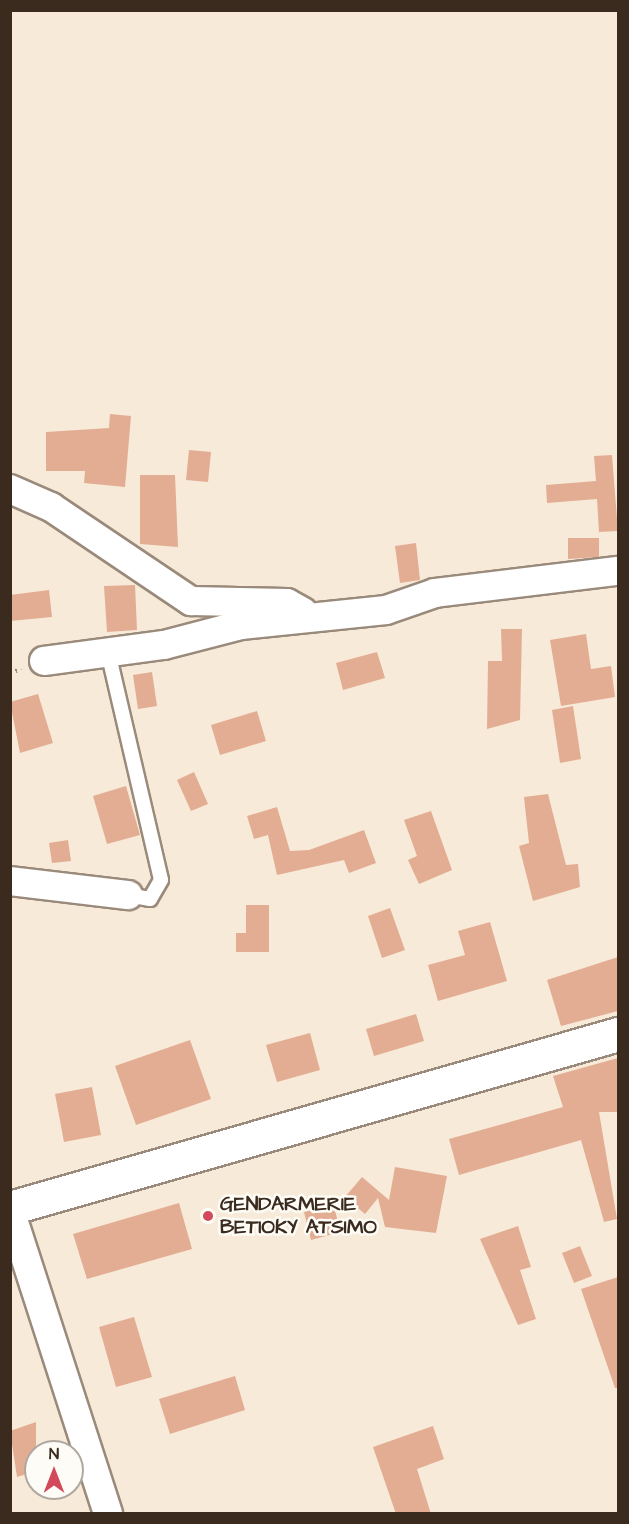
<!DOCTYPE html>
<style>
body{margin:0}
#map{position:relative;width:629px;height:1524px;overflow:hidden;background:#f8ead8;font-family:"Architects Daughter",sans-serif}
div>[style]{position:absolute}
.building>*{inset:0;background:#e3ad93}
.path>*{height:4px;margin-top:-2px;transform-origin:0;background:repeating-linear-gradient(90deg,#9a8a7b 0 1.5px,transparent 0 6px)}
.roads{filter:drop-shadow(2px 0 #9a8a7b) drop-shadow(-2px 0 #9a8a7b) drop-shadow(0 2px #9a8a7b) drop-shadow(0 -2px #9a8a7b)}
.service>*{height:14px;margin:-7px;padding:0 7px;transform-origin:7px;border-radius:7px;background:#fff}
.minor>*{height:28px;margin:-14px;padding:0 14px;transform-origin:14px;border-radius:14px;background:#fff}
.secondary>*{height:33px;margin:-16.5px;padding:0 16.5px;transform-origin:16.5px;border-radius:16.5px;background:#fff}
.dots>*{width:16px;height:16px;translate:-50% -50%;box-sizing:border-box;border:3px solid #fdfcf7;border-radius:50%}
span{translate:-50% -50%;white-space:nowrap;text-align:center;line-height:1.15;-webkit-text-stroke:5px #fdfcf7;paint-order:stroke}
.poi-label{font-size:20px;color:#3b2a1e;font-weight:700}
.left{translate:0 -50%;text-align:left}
.frame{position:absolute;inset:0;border:12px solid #3b2a1e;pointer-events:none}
.north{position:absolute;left:24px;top:1440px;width:60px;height:60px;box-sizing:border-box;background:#fdfcf7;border:2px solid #afa8a0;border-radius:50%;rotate:0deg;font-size:16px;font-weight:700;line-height:24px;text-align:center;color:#3b2a1e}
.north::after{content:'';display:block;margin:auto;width:21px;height:27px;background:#d1495b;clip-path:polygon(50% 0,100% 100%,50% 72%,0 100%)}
</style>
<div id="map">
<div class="building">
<div style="clip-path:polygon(110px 414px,131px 416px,125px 487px,84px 483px,85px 471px,46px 471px,46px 432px,109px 428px)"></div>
<div style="clip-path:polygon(189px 450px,211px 452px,208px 482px,186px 480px)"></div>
<div style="clip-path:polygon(612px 455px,618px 531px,599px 532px,597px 499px,547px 503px,546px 485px,596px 481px,594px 456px)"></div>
<div style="clip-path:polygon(140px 475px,175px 475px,178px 547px,140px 544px)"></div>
<div style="clip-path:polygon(568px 538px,599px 538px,599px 557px,568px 559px)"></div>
<div style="clip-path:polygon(416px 543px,420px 580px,400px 583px,395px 546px)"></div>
<div style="clip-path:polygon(135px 585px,137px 630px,107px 632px,104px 586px)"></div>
<div style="clip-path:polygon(49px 590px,52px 617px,10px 621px,10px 595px)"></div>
<div style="clip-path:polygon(501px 629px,522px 629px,520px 720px,487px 729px,488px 661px,502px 661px)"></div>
<div style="clip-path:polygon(586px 634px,591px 669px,611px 666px,615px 697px,561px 706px,550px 640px)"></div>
<div style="clip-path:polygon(377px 652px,385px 678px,343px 690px,336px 663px)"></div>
<div style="clip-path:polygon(152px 672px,157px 706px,138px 709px,133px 675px)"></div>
<div style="clip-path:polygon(38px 694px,53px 743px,20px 753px,10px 702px)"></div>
<div style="clip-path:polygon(573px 706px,581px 759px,560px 763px,552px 710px)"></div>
<div style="clip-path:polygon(257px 711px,266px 741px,220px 755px,211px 725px)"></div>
<div style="clip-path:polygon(194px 772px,208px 804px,191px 811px,177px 780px)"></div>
<div style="clip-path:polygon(126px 786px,140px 835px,107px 844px,93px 796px)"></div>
<div style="clip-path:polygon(548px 794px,566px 865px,578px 864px,580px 887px,533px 901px,519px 846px,529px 843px,524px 797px)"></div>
<div style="clip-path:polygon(277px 807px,290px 851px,309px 850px,364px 830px,376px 863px,349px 873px,344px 860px,277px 875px,268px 835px,254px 839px,247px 816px)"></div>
<div style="clip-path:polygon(431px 811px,452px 870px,419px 884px,408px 860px,417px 856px,404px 820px)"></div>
<div style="clip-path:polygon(68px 840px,71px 861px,52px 863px,49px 843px)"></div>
<div style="clip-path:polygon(246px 905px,269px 905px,269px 952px,236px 952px,236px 933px,246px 933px)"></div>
<div style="clip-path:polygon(390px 908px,405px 950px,382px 958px,368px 916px)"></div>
<div style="clip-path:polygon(490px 922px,507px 981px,438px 1001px,428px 965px,465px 955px,458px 931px)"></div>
<div style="clip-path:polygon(618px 957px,618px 1011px,561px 1026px,547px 980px)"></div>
<div style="clip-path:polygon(416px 1014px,424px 1041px,374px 1056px,366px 1029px)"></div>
<div style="clip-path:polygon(310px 1033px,320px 1070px,277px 1082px,266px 1045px)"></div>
<div style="clip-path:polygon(190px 1040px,211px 1099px,136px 1125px,115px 1066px)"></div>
<div style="clip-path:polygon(618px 1058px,618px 1112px,599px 1112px,617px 1219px,604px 1222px,581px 1140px,459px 1175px,449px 1139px,563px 1107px,553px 1076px)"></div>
<div style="clip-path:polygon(92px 1087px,101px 1135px,64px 1142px,55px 1094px)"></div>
<div style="clip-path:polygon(395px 1167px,447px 1176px,436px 1233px,385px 1227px,378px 1198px,365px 1214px,345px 1197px,362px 1177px,389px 1200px)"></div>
<div style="clip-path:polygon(179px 1203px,192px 1249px,87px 1279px,73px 1234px)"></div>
<div style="clip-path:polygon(333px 1204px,341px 1232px,311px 1240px,304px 1212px)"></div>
<div style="clip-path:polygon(518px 1226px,531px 1267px,520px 1270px,536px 1319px,518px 1325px,480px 1239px)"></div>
<div style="clip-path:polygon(580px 1246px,592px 1276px,574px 1283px,562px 1253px)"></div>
<div style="clip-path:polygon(618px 1277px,618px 1388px,615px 1388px,581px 1289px)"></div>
<div style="clip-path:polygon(134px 1317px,152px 1377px,116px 1387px,99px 1327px)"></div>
<div style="clip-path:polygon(235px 1376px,245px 1410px,170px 1434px,159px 1399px)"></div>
<div style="clip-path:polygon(36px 1422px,36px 1471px,17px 1477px,10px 1431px)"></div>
<div style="clip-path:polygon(433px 1426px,444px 1459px,417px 1469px,431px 1514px,396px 1514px,373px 1447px)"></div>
</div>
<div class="path">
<div style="left:10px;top:673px;width:12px;rotate:-20deg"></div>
</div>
<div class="roads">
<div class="service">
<div style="left:108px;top:652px;width:234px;rotate:76.9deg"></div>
<div style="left:161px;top:880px;width:22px;rotate:120deg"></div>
<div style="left:150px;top:899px;width:22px;rotate:-170deg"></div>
</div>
<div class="minor">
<div style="left:10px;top:489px;width:45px;rotate:23.7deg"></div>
<div style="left:51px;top:507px;width:169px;rotate:33.9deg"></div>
<div style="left:191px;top:601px;width:96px;rotate:1.2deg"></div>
<div style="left:287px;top:603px;width:18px;rotate:29deg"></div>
<div style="left:44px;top:661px;width:121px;rotate:-7.6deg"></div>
<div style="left:164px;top:645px;width:80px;rotate:-14.6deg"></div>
<div style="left:241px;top:625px;width:146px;rotate:-5.9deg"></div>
<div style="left:386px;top:610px;width:52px;rotate:-19.1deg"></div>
<div style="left:435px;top:593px;width:184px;rotate:-6.9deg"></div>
<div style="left:10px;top:881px;width:119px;rotate:6.8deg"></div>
<div style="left:10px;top:1210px;width:319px;rotate:72.1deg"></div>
</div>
<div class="secondary">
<div style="left:10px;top:1208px;width:632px;rotate:-15.97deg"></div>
</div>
</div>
<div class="dots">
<div style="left:208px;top:1216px;background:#d1495b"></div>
</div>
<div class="poi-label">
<span class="left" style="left:220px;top:1216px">GENDARMERIE<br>BETIOKY ATSIMO</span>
</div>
<div class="frame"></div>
<div class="north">N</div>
</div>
